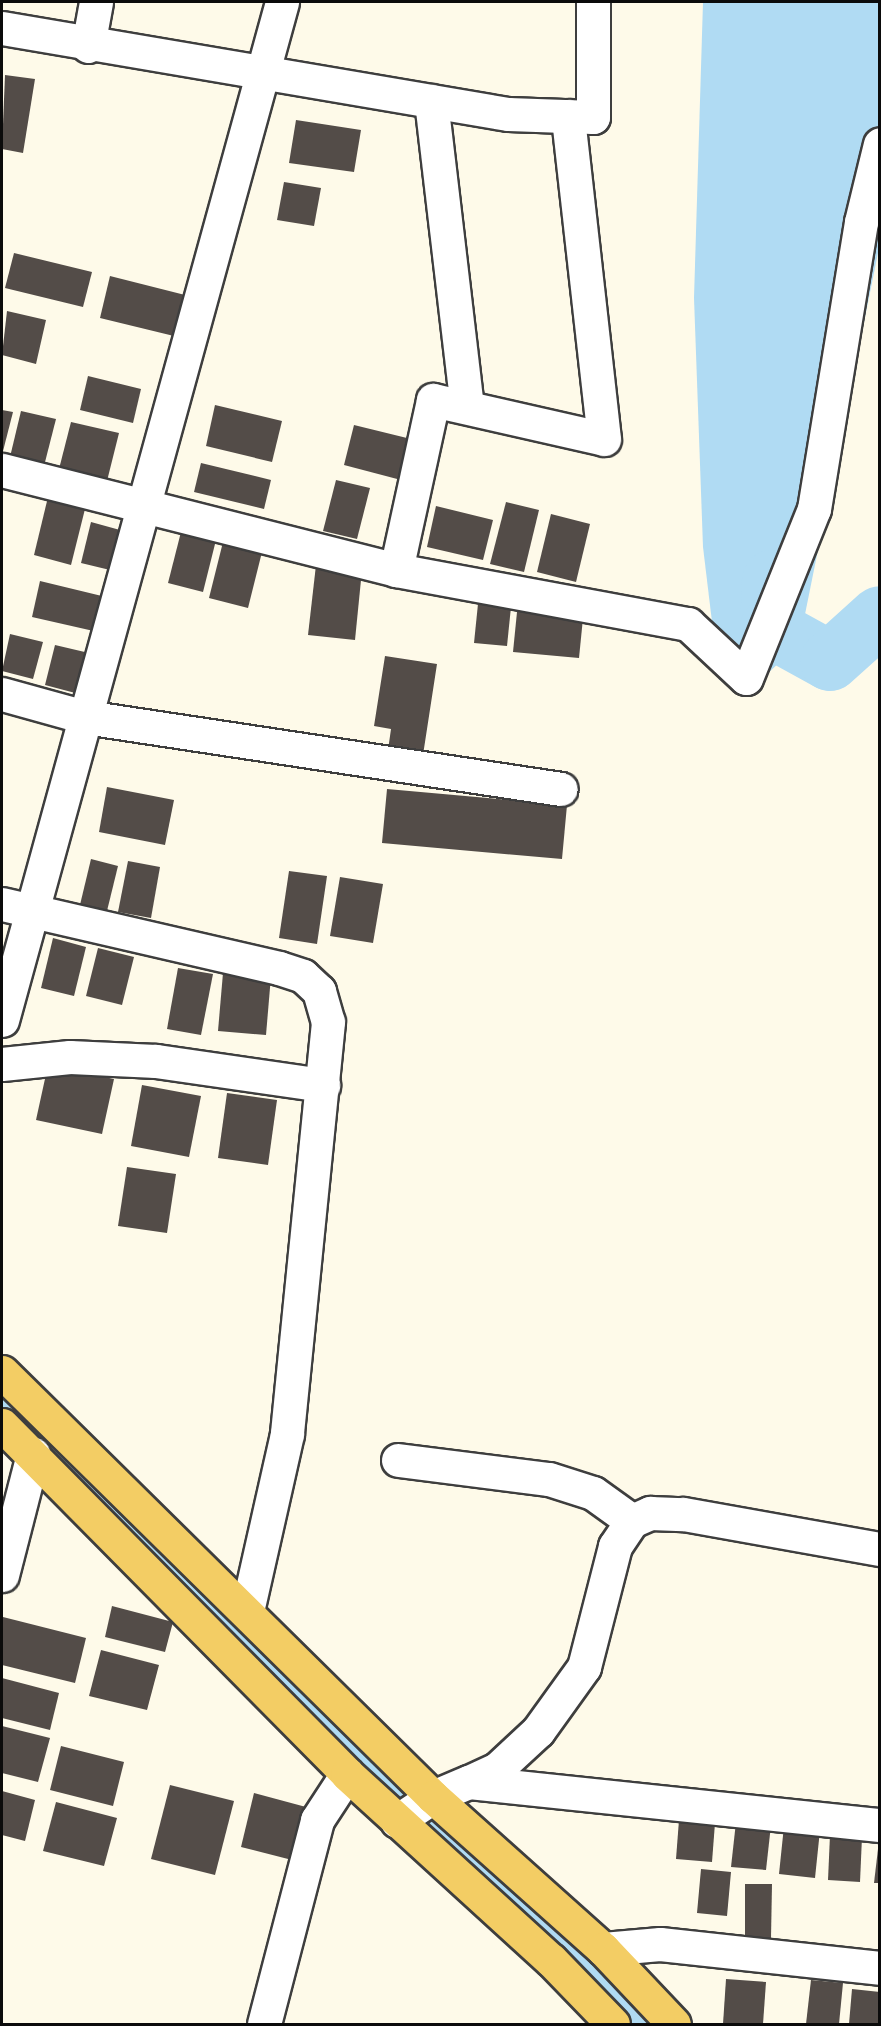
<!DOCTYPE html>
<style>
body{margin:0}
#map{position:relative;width:881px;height:2026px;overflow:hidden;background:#fefae9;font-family:Lora,serif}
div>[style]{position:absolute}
.water>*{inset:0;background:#b0dbf3}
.canal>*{height:34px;margin:-17px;padding:0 17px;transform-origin:17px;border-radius:17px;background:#b0dbf3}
.river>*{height:60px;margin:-30px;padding:0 30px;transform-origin:30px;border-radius:30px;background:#b0dbf3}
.building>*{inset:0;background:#534c48}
.roads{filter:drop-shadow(2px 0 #3e3e3e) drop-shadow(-2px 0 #3e3e3e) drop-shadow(0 2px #3e3e3e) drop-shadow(0 -2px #3e3e3e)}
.minor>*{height:33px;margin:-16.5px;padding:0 16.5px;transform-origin:16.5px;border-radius:16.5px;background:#fff}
.primary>*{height:33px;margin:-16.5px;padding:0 16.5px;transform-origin:16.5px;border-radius:16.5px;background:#f3cd64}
span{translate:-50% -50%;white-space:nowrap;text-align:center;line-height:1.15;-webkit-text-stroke:6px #fff;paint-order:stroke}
.frame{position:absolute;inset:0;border:3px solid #0b0b0b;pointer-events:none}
</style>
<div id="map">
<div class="water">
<div style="clip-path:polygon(703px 2px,879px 2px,879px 248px,799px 644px,765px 676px,719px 680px,703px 547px,694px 298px)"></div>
</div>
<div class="canal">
<div style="left:2px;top:1404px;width:217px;rotate:43.7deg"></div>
<div style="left:159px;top:1554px;width:197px;rotate:46.8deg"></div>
<div style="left:294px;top:1698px;width:480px;rotate:42.8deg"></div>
</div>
<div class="river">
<div style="left:772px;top:580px;width:48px;rotate:92.4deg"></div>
<div style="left:770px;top:628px;width:68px;rotate:28.8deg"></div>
<div style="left:830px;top:661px;width:67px;rotate:-42deg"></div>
</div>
<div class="building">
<div style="clip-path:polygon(5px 75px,35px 79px,23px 153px,2px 149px)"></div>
<div style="clip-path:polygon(296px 120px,361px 130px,354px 172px,289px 163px)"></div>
<div style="clip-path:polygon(284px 182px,321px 188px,314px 226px,277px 220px)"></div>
<div style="clip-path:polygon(14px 253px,92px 272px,83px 307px,5px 288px)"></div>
<div style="clip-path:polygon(110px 276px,189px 296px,178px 337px,100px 318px)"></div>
<div style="clip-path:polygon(7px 311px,46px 320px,36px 364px,2px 355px)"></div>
<div style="clip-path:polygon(88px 376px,141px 389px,133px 423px,80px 410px)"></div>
<div style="clip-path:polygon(215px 405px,282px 421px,272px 462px,206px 446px)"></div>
<div style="clip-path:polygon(2px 410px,13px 412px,2px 455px)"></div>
<div style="clip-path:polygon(21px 411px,56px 419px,44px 466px,10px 457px)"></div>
<div style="clip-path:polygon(71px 422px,119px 433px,107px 481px,59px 469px)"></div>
<div style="clip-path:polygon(354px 425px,411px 439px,401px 480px,344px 465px)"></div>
<div style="clip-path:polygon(201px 463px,271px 480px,264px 509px,194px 492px)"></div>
<div style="clip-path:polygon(336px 480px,370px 488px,357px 539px,323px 531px)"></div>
<div style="clip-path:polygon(48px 497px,86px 505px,71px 565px,34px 555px)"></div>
<div style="clip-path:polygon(506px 502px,539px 510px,524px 572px,490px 564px)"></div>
<div style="clip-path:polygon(436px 506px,493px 520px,483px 560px,427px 547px)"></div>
<div style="clip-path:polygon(551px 514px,590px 524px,576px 582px,537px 572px)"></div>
<div style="clip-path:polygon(91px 522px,120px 530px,110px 570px,81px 563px)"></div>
<div style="clip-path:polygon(182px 528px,217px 536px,203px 592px,168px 583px)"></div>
<div style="clip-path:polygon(224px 538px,263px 548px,248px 608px,209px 598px)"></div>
<div style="clip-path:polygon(316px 565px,362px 570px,355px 640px,308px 635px)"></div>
<div style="clip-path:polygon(40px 581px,106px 597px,98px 632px,32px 617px)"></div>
<div style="clip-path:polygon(479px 594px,512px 597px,507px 646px,474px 643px)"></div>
<div style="clip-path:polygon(518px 602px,584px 608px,579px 658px,513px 652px)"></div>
<div style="clip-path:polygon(10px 634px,43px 642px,33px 679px,2px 671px)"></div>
<div style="clip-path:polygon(55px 645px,89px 653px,79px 694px,45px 685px)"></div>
<div style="clip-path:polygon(385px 656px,437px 664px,423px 755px,388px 750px,391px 729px,374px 726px)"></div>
<div style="clip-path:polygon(107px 787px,174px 800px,165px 845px,99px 832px)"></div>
<div style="clip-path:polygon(387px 789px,567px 805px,562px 859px,382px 843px)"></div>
<div style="clip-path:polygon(91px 859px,118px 866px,106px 915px,79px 909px)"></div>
<div style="clip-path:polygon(128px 861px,160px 867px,151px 918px,118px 912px)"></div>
<div style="clip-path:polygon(289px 871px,327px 876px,317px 944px,279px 938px)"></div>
<div style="clip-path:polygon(340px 877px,383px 884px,373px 943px,330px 936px)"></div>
<div style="clip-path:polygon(53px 938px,86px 947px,74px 996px,41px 988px)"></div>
<div style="clip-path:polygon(98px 948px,134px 957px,122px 1005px,86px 996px)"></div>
<div style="clip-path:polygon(178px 968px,213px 974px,201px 1035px,167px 1029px)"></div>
<div style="clip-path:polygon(223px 973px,271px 976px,266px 1035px,218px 1031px)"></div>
<div style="clip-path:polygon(48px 1065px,114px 1079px,102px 1134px,36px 1120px)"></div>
<div style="clip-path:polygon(142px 1085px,201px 1096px,189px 1157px,131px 1146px)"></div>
<div style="clip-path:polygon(227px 1093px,277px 1100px,268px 1165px,218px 1158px)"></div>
<div style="clip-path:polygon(127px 1167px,176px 1174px,167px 1233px,118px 1226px)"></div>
<div style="clip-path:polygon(112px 1606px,173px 1622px,165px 1652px,105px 1637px)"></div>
<div style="clip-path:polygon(3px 1617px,86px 1638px,75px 1683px,2px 1665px)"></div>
<div style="clip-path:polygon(101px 1650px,159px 1665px,147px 1710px,89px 1696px)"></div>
<div style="clip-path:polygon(2px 1678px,59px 1693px,50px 1730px,2px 1718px)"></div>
<div style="clip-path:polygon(2px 1726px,50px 1738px,38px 1782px,2px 1773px)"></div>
<div style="clip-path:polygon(61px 1746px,124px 1762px,113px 1806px,50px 1790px)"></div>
<div style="clip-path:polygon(170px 1785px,234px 1801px,215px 1875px,151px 1859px)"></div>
<div style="clip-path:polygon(2px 1791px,35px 1800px,25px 1841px,2px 1835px)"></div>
<div style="clip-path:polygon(254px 1793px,306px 1807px,292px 1860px,241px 1847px)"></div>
<div style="clip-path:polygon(56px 1802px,117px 1818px,104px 1866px,43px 1851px)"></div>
<div style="clip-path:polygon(679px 1820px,715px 1823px,712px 1862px,676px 1859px)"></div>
<div style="clip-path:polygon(736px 1822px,771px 1825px,766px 1870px,731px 1867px)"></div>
<div style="clip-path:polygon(784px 1826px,820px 1830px,815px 1878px,779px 1874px)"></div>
<div style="clip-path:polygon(830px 1835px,862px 1837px,860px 1882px,828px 1880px)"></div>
<div style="clip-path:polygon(878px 1849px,880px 1849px,880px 1883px,874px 1883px)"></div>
<div style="clip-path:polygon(701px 1869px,731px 1872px,727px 1916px,697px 1913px)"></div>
<div style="clip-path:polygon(745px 1884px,772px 1884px,771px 1938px,745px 1938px)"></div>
<div style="clip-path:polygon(726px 1979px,766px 1982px,763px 2024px,723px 2024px)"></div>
<div style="clip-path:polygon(811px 1980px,843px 1983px,839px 2024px,806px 2024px)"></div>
<div style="clip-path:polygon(852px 1989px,880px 1992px,880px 2024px,849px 2024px)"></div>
</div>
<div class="roads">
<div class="minor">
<div style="left:2px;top:28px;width:513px;rotate:9.65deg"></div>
<div style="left:508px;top:114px;width:85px;rotate:2deg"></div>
<div style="left:593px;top:117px;width:115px;rotate:-90deg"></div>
<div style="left:88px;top:46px;width:45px;rotate:-79.7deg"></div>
<div style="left:431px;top:101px;width:307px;rotate:83.3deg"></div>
<div style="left:2px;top:470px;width:406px;rotate:14.2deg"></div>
<div style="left:396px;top:570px;width:297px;rotate:10.5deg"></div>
<div style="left:688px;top:624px;width:79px;rotate:43deg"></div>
<div style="left:746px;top:678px;width:182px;rotate:-68.1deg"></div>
<div style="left:814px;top:509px;width:291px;rotate:-80.7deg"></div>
<div style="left:861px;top:222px;width:80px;rotate:-76.3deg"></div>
<div style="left:396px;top:570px;width:174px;rotate:-77.7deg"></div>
<div style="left:433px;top:400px;width:175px;rotate:12.8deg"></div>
<div style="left:604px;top:439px;width:325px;rotate:-96.4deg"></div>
<div style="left:2px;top:694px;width:86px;rotate:15.5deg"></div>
<div style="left:85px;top:717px;width:481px;rotate:8.6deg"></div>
<div style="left:2px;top:904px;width:284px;rotate:13deg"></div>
<div style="left:279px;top:968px;width:25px;rotate:18deg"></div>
<div style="left:303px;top:976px;width:22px;rotate:43deg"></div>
<div style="left:319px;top:991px;width:32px;rotate:74deg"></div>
<div style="left:328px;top:1022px;width:414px;rotate:95.7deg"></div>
<div style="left:287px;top:1434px;width:182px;rotate:102.7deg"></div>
<div style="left:2px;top:1020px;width:1056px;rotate:-74.62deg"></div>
<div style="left:2px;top:1064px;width:68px;rotate:-5.9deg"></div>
<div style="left:70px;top:1057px;width:86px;rotate:2.7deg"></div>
<div style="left:156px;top:1061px;width:169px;rotate:8.2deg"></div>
<div style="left:398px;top:1460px;width:152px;rotate:7.2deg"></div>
<div style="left:549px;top:1479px;width:46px;rotate:17.7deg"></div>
<div style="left:593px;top:1493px;width:48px;rotate:35.7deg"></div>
<div style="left:2px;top:1575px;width:125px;rotate:-75.6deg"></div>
<div style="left:469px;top:1782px;width:31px;rotate:-25deg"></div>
<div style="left:497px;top:1769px;width:56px;rotate:-42.8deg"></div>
<div style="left:538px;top:1731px;width:79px;rotate:-54.3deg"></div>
<div style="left:584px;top:1667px;width:125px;rotate:-75.6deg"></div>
<div style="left:615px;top:1546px;width:30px;rotate:-56deg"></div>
<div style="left:632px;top:1521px;width:20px;rotate:-24deg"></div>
<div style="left:650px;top:1513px;width:33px;rotate:2deg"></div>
<div style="left:683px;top:1514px;width:200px;rotate:10.1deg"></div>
<div style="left:397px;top:1821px;width:43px;rotate:-33.7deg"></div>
<div style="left:433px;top:1797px;width:39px;rotate:-23deg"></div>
<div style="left:469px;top:1782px;width:413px;rotate:6deg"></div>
<div style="left:603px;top:1949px;width:57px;rotate:-5deg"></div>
<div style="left:660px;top:1944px;width:221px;rotate:6.2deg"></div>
<div style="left:264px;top:2024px;width:211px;rotate:-75.4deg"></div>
<div style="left:317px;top:1820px;width:55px;rotate:-56.9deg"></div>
</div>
<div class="primary">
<div style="left:2px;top:1372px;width:605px;rotate:44.6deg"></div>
<div style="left:433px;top:1797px;width:228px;rotate:41.8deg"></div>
<div style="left:603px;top:1949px;width:103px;rotate:46.6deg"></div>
<div style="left:2px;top:1425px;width:491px;rotate:45.3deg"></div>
<div style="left:347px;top:1774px;width:276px;rotate:42.4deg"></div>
<div style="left:551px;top:1960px;width:89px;rotate:45.9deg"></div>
</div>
</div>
<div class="frame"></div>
</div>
